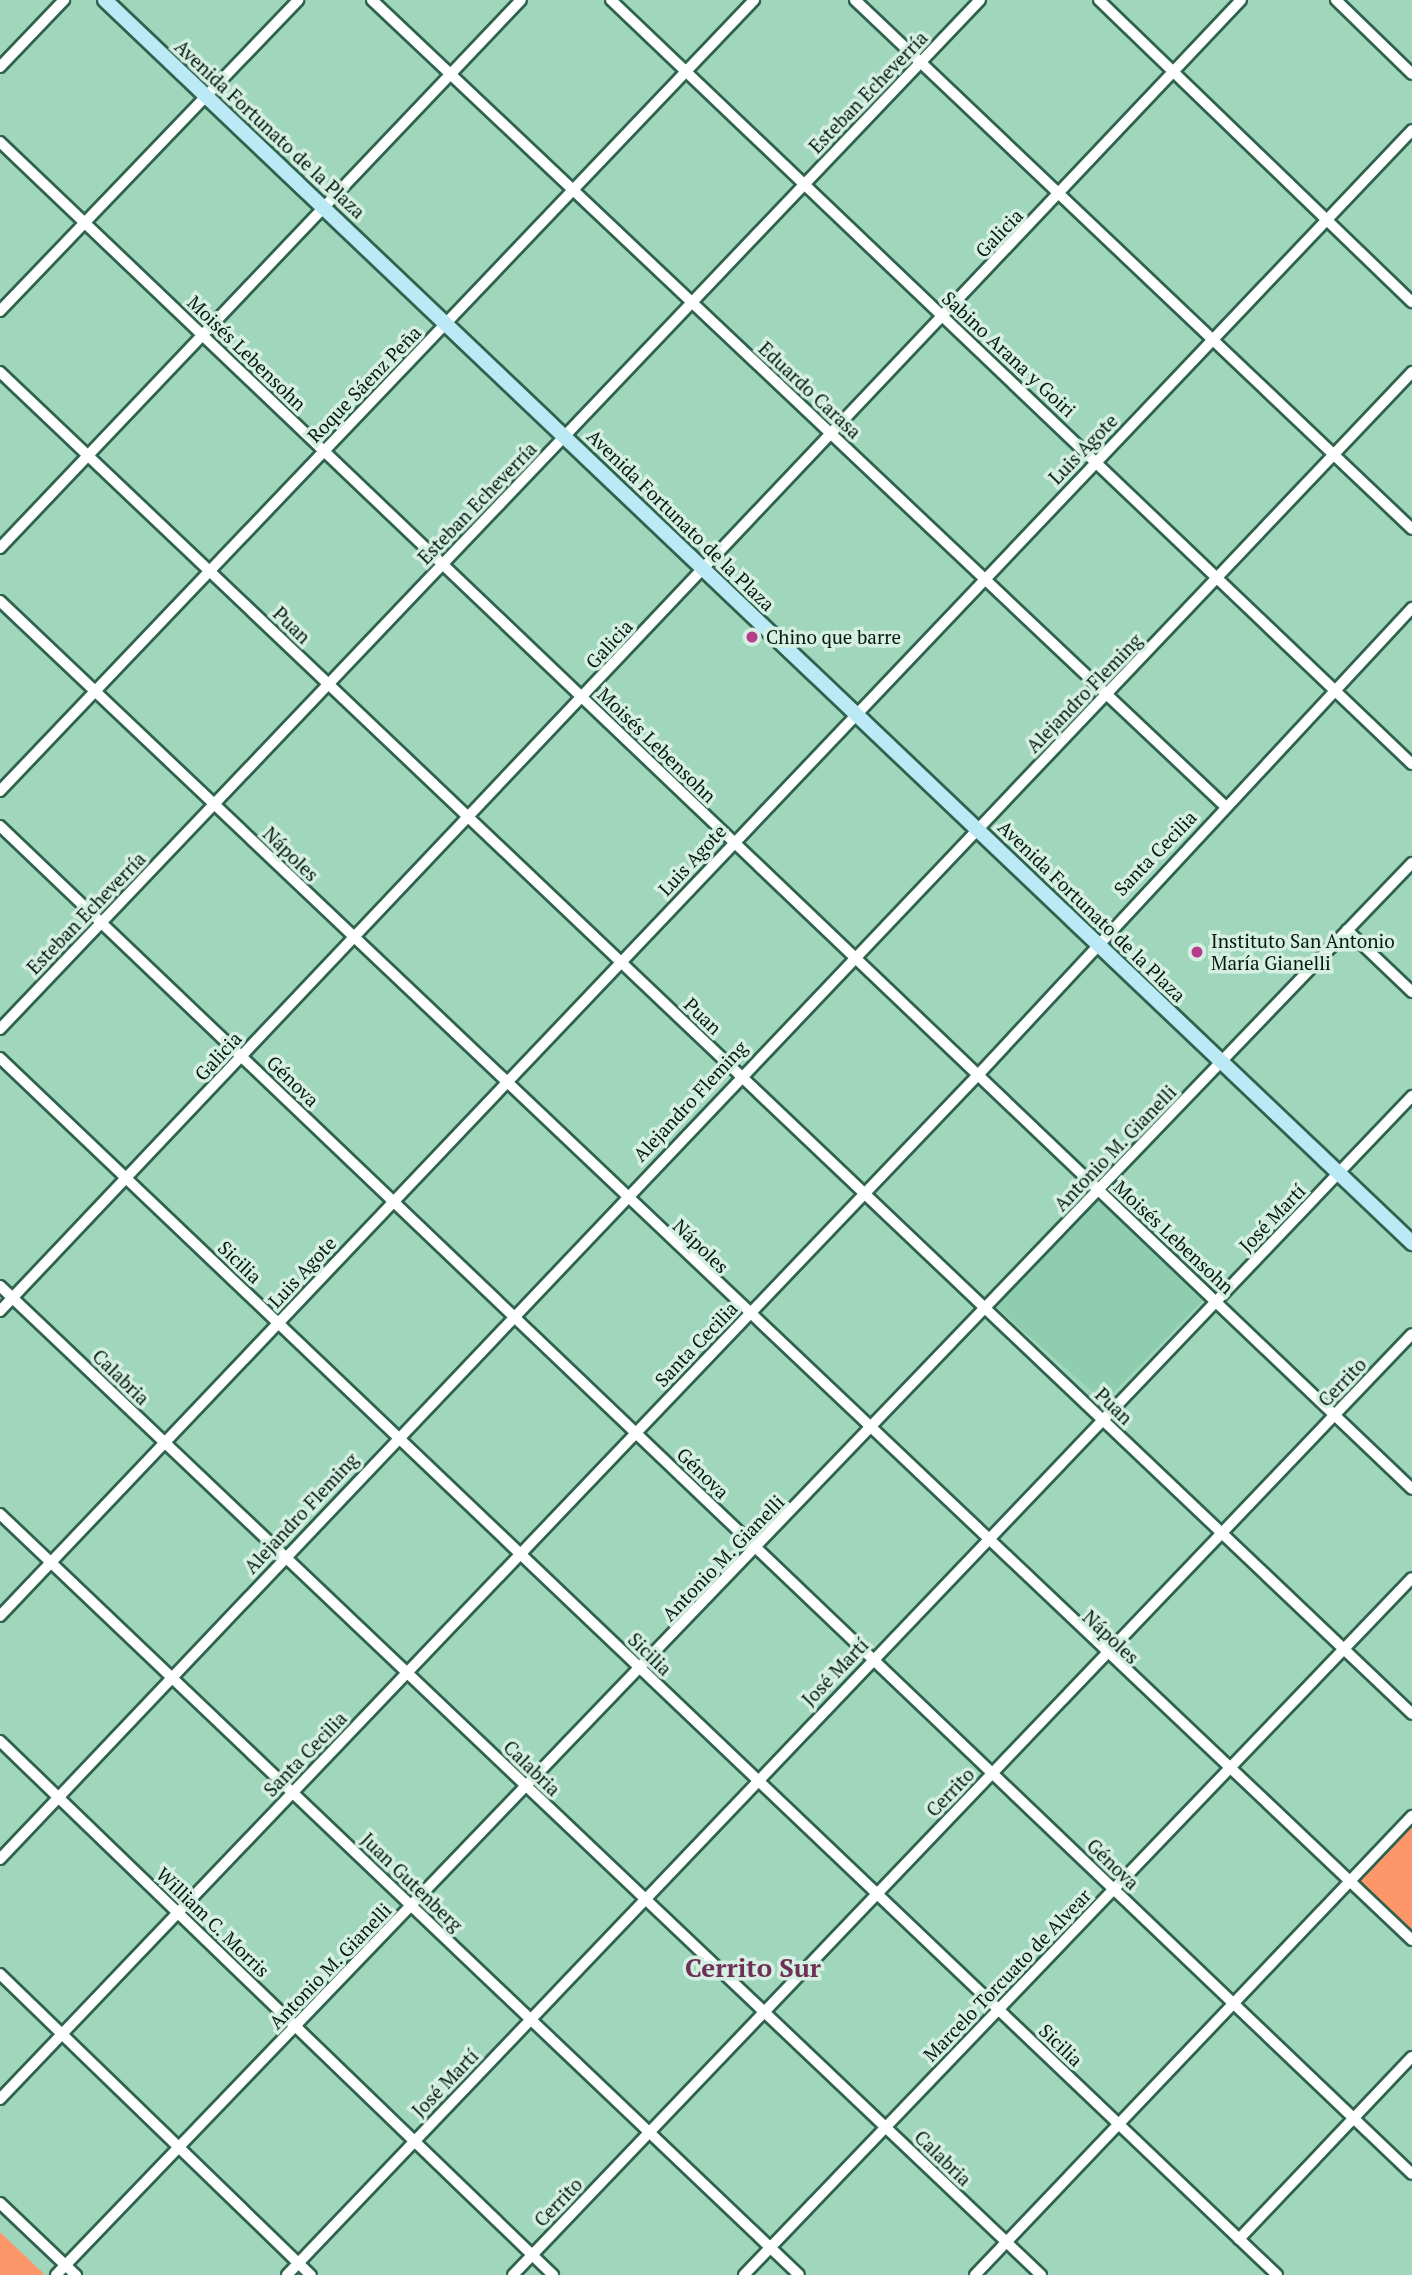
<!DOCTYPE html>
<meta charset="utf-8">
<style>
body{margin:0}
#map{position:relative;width:1412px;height:2275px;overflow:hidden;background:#9fd6bc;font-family:"PT Serif",serif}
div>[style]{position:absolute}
.built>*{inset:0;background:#8ecdb0}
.green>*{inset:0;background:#fd9669}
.roads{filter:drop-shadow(2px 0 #2f634d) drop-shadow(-2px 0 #2f634d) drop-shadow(0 2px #2f634d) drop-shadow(0 -2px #2f634d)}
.minor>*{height:10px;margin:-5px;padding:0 5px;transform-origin:5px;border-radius:5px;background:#fff}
.secondary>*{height:14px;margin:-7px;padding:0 7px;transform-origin:7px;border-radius:7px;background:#bbe9f6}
.dots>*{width:19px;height:19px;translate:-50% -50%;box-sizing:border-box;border:4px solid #d5efe2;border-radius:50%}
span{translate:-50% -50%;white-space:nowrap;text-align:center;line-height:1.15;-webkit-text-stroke:7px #d5efe2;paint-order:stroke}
.street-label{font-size:19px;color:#041810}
.poi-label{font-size:19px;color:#041810}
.left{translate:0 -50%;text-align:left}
.district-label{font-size:26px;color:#6e3056;font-weight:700}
</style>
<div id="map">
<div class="built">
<div style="clip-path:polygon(1102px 1195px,1209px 1294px,1104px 1402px,995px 1306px)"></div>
</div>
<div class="green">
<div style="clip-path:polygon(1412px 1816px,1412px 1931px,1354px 1878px)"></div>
<div style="clip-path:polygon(0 2232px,44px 2274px,43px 2275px,0 2275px)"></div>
</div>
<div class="roads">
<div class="minor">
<div style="left:372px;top:0;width:1174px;rotate:43.38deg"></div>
<div style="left:611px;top:0;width:1107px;rotate:43.65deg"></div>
<div style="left:855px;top:0;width:768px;rotate:43.52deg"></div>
<div style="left:1099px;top:0;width:435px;rotate:44deg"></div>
<div style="left:1336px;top:0;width:106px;rotate:44.2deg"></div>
<div style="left:0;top:67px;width:93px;rotate:-46.3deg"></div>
<div style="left:0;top:142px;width:1951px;rotate:43.65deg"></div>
<div style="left:0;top:311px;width:431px;rotate:-46.2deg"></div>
<div style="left:0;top:372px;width:1948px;rotate:43.54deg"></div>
<div style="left:0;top:548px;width:756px;rotate:-46.45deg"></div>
<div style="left:0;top:601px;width:1946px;rotate:43.48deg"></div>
<div style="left:0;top:791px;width:1093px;rotate:-46.37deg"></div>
<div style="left:0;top:826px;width:1952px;rotate:43.67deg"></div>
<div style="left:1347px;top:930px;width:90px;rotate:43.6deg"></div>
<div style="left:0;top:1029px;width:1421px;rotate:-46.4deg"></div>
<div style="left:0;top:1058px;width:1764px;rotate:43.62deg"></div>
<div style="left:0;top:1286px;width:1436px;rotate:43.53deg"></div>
<div style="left:0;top:1311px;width:1805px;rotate:-46.57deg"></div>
<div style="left:0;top:1514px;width:1103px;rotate:43.6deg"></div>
<div style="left:0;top:1616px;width:2050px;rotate:-46.46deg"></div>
<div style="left:0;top:1741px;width:769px;rotate:44deg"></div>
<div style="left:0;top:1859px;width:2051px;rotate:-46.48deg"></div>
<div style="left:0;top:1974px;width:433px;rotate:44.1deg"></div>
<div style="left:0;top:2099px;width:1416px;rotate:-46.32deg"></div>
<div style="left:978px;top:1075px;width:638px;rotate:-47.1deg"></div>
<div style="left:0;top:2203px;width:105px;rotate:43.5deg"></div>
<div style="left:1239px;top:2239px;width:251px;rotate:-46.5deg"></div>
<div style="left:56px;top:2275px;width:1958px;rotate:-46.16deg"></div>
<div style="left:287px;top:2275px;width:1630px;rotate:-46.34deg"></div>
<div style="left:513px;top:2275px;width:1301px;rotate:-46.31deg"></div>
<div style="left:744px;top:2275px;width:965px;rotate:-46.22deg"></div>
<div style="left:975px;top:2275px;width:634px;rotate:-46.41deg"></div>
</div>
<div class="secondary">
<div style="left:105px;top:0;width:1804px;rotate:43.56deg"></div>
</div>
</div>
<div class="dots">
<div style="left:752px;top:637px;background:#b73c8d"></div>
<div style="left:1197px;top:952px;background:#b73c8d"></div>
</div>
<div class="street-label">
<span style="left:868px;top:92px;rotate:-46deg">Esteban Echeverría</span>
<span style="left:270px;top:129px;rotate:43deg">Avenida Fortunato de la Plaza</span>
<span style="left:999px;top:233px;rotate:-46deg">Galicia</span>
<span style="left:247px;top:353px;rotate:44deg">Moisés Lebensohn</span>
<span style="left:1009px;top:354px;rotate:43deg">Sabino Arana y Goiri</span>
<span style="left:364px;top:384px;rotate:-46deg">Roque Sáenz Peña</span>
<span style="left:810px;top:390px;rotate:43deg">Eduardo Carasa</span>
<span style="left:1083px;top:449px;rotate:-46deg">Luis Agote</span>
<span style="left:477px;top:503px;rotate:-46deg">Esteban Echeverría</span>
<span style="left:681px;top:520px;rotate:44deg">Avenida Fortunato de la Plaza</span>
<span style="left:292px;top:625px;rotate:44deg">Puan</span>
<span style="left:609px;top:644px;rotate:-47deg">Galicia</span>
<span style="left:1084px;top:693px;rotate:-46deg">Alejandro Fleming</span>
<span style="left:657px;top:745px;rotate:44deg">Moisés Lebensohn</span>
<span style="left:1155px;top:853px;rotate:-46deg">Santa Cecilia</span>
<span style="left:291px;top:854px;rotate:44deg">Nápoles</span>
<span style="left:692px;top:860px;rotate:-47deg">Luis Agote</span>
<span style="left:1092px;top:911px;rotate:44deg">Avenida Fortunato de la Plaza</span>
<span style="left:86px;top:913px;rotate:-46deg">Esteban Echeverría</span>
<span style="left:703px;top:1016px;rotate:44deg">Puan</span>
<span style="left:218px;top:1056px;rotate:-47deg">Galicia</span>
<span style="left:293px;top:1081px;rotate:44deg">Génova</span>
<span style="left:690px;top:1101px;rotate:-47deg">Alejandro Fleming</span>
<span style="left:1115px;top:1148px;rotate:-46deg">Antonio M. Gianelli</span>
<span style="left:1272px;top:1218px;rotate:-46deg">José Martí</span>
<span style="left:1174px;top:1237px;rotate:43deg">Moisés Lebensohn</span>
<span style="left:701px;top:1246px;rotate:44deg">Nápoles</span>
<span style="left:240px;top:1262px;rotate:44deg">Sicilia</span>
<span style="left:302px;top:1272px;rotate:-47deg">Luis Agote</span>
<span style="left:696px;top:1344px;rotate:-46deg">Santa Cecilia</span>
<span style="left:121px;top:1377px;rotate:44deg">Calabria</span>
<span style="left:1342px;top:1382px;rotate:-46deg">Cerrito</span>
<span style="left:1114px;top:1406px;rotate:44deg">Puan</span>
<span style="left:703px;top:1473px;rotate:44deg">Génova</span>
<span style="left:301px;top:1513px;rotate:-47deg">Alejandro Fleming</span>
<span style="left:723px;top:1558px;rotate:-46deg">Antonio M. Gianelli</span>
<span style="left:1111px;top:1637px;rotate:43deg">Nápoles</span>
<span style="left:650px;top:1654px;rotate:44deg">Sicilia</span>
<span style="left:835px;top:1672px;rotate:-46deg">José Martí</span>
<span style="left:305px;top:1754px;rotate:-46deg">Santa Cecilia</span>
<span style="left:532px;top:1768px;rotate:44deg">Calabria</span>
<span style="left:950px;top:1792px;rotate:-46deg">Cerrito</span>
<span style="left:1113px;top:1864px;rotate:44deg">Génova</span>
<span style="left:412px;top:1882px;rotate:44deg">Juan Gutenberg</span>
<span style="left:213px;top:1922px;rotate:44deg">William C. Morris</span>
<span style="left:330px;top:1966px;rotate:-46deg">Antonio M. Gianelli</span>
<span style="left:1007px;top:1975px;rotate:-46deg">Marcelo Torcuato de Alvear</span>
<span style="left:1061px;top:2045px;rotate:44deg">Sicilia</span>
<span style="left:445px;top:2083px;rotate:-46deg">José Martí</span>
<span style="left:943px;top:2158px;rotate:44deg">Calabria</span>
<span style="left:558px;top:2202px;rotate:-46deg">Cerrito</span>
</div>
<div class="poi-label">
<span class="left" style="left:766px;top:637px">Chino que barre</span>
<span class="left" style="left:1211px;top:952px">Instituto San Antonio<br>María Gianelli</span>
</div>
<div class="district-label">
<span style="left:753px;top:1968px">Cerrito Sur</span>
</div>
</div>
